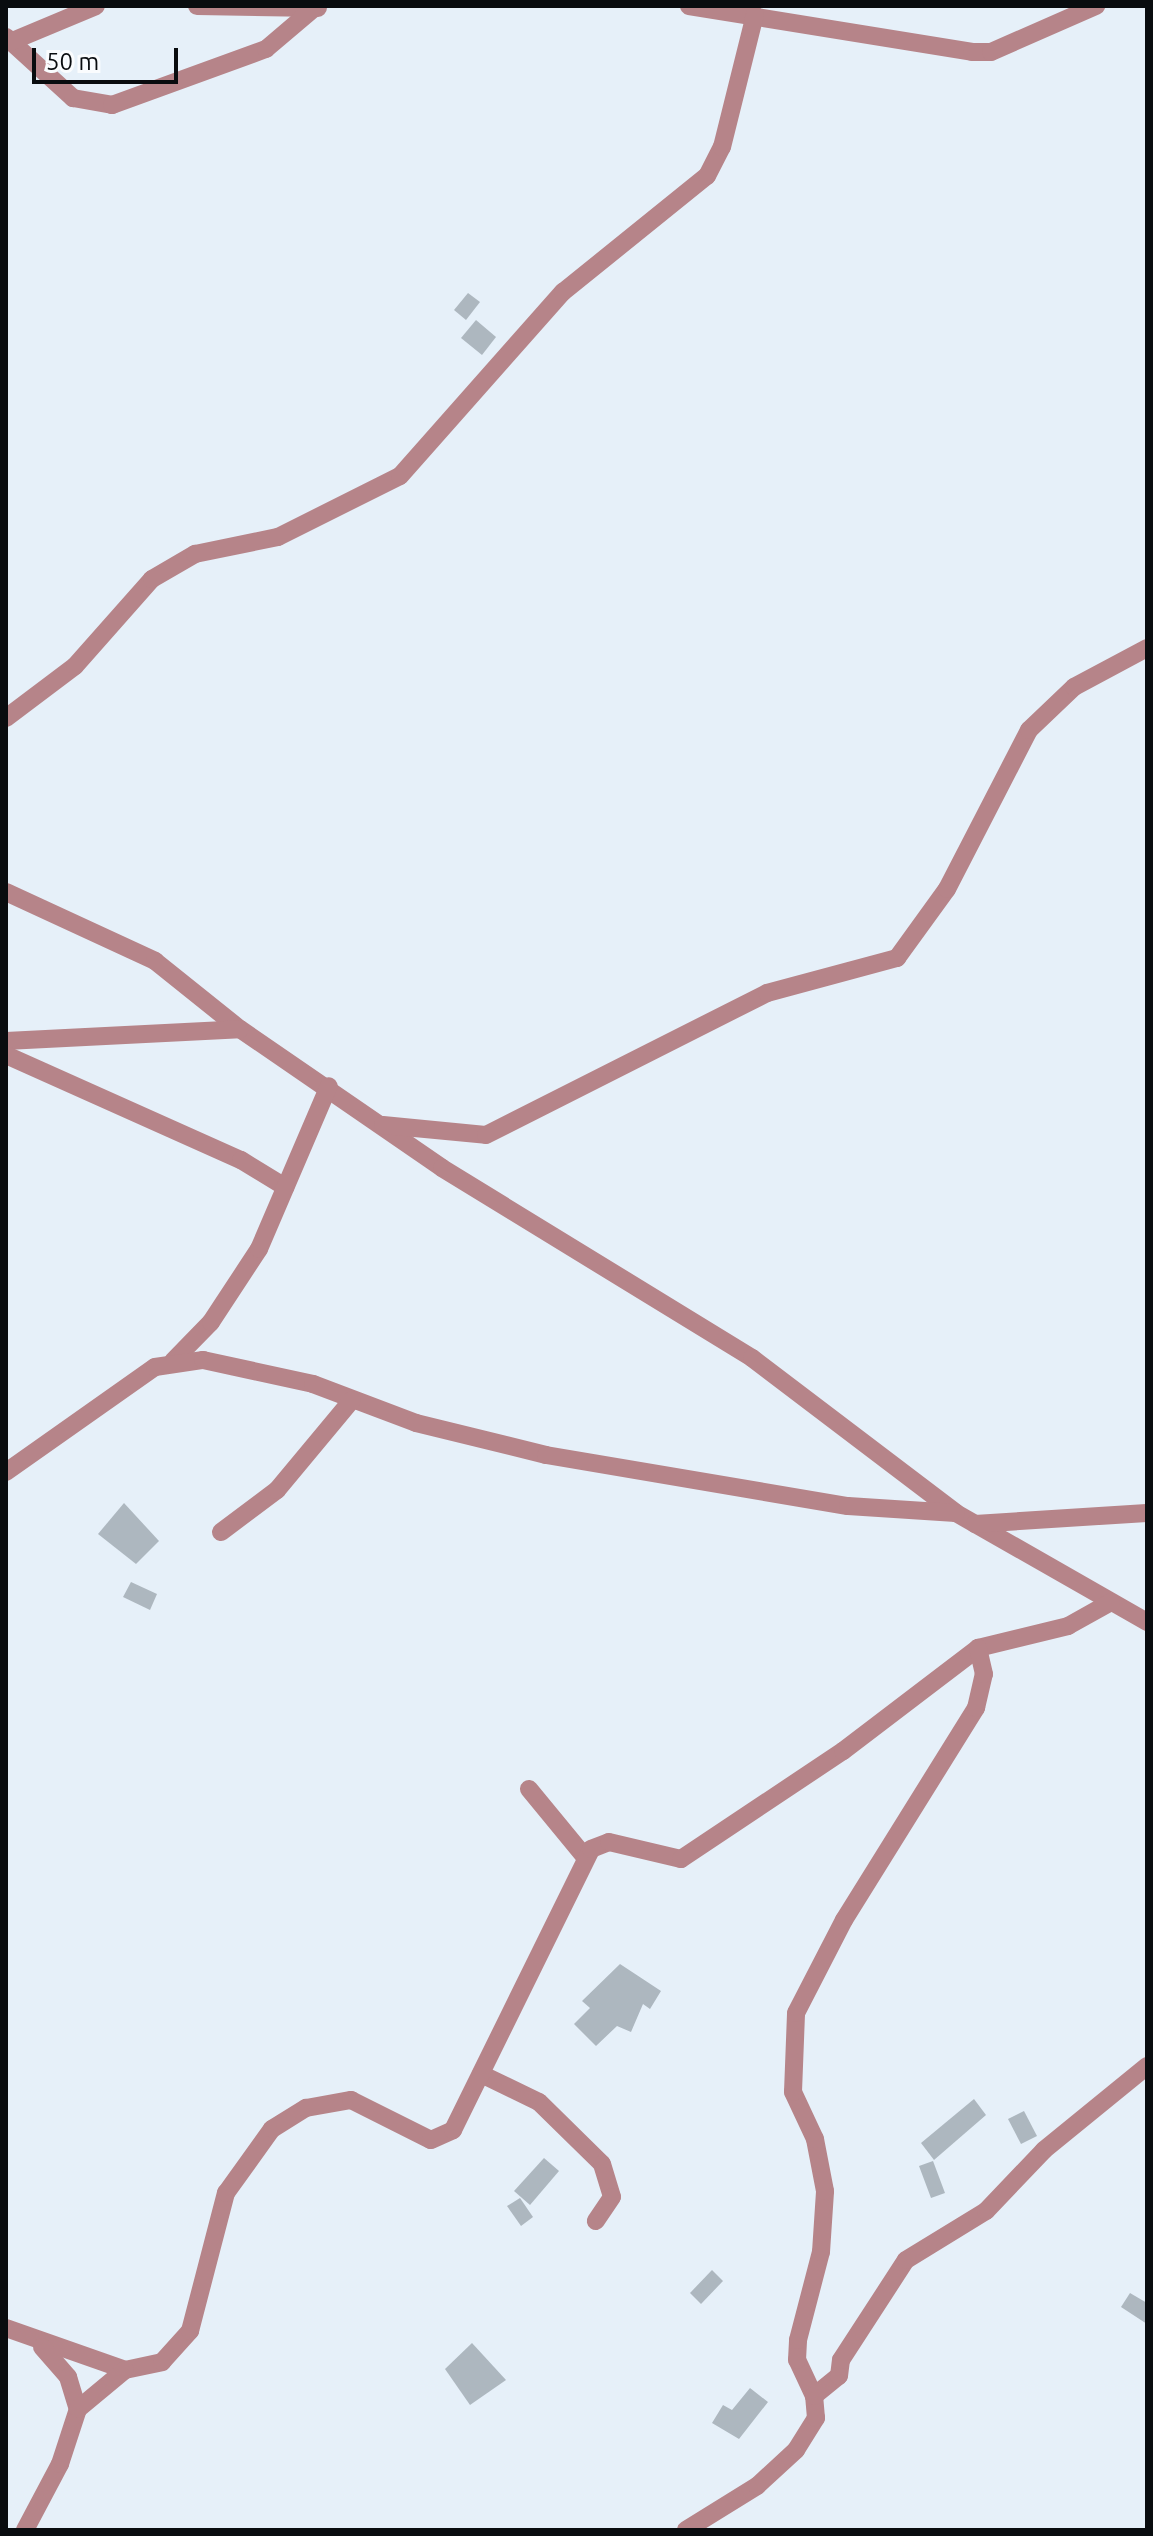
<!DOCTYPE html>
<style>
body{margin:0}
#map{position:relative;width:1153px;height:2536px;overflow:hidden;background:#e6f0f9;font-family:Ubuntu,sans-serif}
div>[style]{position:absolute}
.building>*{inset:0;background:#adb7bf}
.street>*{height:18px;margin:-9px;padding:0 9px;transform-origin:9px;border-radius:9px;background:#b68489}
span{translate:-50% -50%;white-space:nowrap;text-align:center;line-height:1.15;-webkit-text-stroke:8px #fafcfe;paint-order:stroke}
.frame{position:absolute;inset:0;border:8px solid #090c0f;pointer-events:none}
.scale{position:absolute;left:32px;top:48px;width:146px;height:36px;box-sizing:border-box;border:4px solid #090c0f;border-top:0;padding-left:10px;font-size:24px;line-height:28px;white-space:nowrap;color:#090c0f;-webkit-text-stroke:6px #fafcfe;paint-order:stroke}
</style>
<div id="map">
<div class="building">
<div style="clip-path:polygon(468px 293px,480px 302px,466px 320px,454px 310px)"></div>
<div style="clip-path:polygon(476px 320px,496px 337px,482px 355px,461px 338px)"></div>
<div style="clip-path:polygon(124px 1503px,159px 1541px,136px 1564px,98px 1534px)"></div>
<div style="clip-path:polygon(131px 1582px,157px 1594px,150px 1610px,123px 1597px)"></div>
<div style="clip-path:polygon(620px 1964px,661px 1991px,650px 2009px,643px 2004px,631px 2032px,617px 2026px,596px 2046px,574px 2024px,590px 2008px,582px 2001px)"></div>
<div style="clip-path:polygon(974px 2099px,986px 2115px,934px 2160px,921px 2143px)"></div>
<div style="clip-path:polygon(1024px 2111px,1037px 2136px,1021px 2144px,1008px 2119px)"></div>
<div style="clip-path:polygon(544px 2158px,559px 2171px,530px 2205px,514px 2191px)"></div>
<div style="clip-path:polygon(933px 2161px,945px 2193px,931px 2198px,919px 2166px)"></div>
<div style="clip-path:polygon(520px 2198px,533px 2217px,521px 2226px,507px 2206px)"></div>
<div style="clip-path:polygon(712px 2270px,723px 2281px,701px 2304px,690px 2293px)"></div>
<div style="clip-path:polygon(1130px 2293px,1147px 2303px,1147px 2324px,1121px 2307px)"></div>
<div style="clip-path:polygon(472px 2343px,506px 2380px,470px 2405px,445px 2369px)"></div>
<div style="clip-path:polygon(750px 2388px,768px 2402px,739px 2439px,712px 2423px,723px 2405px,732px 2410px)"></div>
</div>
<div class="street">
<div style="left:197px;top:6px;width:121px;rotate:0.9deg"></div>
<div style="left:689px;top:6px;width:287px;rotate:9.2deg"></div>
<div style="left:972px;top:52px;width:19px"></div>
<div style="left:991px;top:52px;width:115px;rotate:-23.7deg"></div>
<div style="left:6px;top:37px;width:91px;rotate:42.3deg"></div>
<div style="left:73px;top:98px;width:40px;rotate:10deg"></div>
<div style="left:112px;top:105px;width:164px;rotate:-20deg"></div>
<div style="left:266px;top:49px;width:60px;rotate:-40.3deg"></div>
<div style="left:10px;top:42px;width:93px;rotate:-22.7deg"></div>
<div style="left:6px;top:718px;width:86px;rotate:-37deg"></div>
<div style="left:75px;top:666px;width:116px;rotate:-48.5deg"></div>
<div style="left:152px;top:579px;width:50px;rotate:-30.2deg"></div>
<div style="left:195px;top:554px;width:85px;rotate:-11.6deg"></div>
<div style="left:278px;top:537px;width:136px;rotate:-26.6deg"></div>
<div style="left:400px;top:476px;width:246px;rotate:-48.5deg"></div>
<div style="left:563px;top:292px;width:185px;rotate:-38.9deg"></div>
<div style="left:707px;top:176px;width:33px;rotate:-63deg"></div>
<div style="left:722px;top:147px;width:136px;rotate:-76deg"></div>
<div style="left:6px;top:892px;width:164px;rotate:24.8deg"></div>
<div style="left:155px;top:961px;width:109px;rotate:38.7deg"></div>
<div style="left:240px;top:1029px;width:245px;rotate:34.5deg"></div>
<div style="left:442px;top:1168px;width:364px;rotate:31.5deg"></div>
<div style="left:752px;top:1358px;width:256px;rotate:37.2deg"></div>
<div style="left:956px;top:1513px;width:220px;rotate:29.7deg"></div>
<div style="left:6px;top:1041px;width:234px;rotate:-2.9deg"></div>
<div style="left:6px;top:1055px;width:257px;rotate:24.1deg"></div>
<div style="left:241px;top:1160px;width:52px;rotate:31.5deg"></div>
<div style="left:383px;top:1125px;width:103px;rotate:5.5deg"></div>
<div style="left:486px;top:1135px;width:315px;rotate:-26.8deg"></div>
<div style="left:767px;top:993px;width:135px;rotate:-15.1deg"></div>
<div style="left:897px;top:958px;width:85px;rotate:-54.1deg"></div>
<div style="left:947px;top:889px;width:179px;rotate:-62.7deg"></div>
<div style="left:1029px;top:730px;width:62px;rotate:-43.7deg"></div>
<div style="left:1074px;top:687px;width:83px;rotate:-28.1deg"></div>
<div style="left:173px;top:1361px;width:54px;rotate:-45.7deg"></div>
<div style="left:211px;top:1322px;width:87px;rotate:-56.7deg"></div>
<div style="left:259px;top:1249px;width:177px;rotate:-66.8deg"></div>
<div style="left:6px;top:1472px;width:182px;rotate:-35.2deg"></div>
<div style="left:155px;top:1367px;width:49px;rotate:-8.3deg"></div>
<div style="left:203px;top:1360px;width:113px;rotate:12.3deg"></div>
<div style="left:313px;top:1384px;width:110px;rotate:20.7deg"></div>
<div style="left:416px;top:1423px;width:134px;rotate:13.8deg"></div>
<div style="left:546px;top:1455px;width:306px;rotate:9.6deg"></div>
<div style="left:848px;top:1506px;width:108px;rotate:3.7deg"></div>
<div style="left:975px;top:1524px;width:172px;rotate:-3.7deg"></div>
<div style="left:221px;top:1532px;width:70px;rotate:-36.9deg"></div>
<div style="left:277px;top:1490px;width:117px;rotate:-50.2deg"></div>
<div style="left:529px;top:1789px;width:88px;rotate:50.5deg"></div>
<div style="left:481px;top:2074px;width:64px;rotate:25.8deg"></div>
<div style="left:539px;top:2102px;width:88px;rotate:44.5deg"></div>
<div style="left:602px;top:2164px;width:34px;rotate:73deg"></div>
<div style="left:612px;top:2197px;width:29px;rotate:124deg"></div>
<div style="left:6px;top:2328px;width:126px;rotate:19.4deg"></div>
<div style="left:125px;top:2370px;width:38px;rotate:-12deg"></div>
<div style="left:162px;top:2362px;width:42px;rotate:-47.9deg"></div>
<div style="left:190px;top:2331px;width:143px;rotate:-75.4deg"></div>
<div style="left:226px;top:2193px;width:79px;rotate:-54.3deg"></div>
<div style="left:272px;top:2129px;width:40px;rotate:-32deg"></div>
<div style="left:306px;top:2108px;width:46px;rotate:-10.1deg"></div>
<div style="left:351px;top:2100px;width:89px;rotate:26.6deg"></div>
<div style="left:431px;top:2140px;width:24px;rotate:-24deg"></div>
<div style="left:453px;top:2130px;width:313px;rotate:-63.8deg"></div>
<div style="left:591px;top:1849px;width:19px;rotate:-21deg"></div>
<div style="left:609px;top:1842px;width:74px;rotate:13.3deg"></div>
<div style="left:681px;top:1859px;width:195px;rotate:-33.7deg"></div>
<div style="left:843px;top:1751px;width:170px;rotate:-37.3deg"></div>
<div style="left:978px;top:1648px;width:93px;rotate:-13.7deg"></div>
<div style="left:1068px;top:1626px;width:49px;rotate:-29.2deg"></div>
<div style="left:42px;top:2347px;width:40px;rotate:49deg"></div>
<div style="left:68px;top:2377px;width:34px;rotate:73deg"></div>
<div style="left:814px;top:2396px;width:40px;rotate:-115deg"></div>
<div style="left:797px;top:2360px;width:20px;rotate:-87deg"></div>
<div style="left:798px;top:2340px;width:91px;rotate:-75.4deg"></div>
<div style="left:821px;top:2252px;width:61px;rotate:-86.2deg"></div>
<div style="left:825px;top:2191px;width:53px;rotate:-100.9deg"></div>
<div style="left:815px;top:2139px;width:52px;rotate:-115.1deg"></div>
<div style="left:793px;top:2092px;width:79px;rotate:-87.8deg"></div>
<div style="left:796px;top:2013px;width:105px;rotate:-62.7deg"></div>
<div style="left:844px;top:1920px;width:250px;rotate:-58.1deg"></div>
<div style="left:976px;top:1708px;width:35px;rotate:-77deg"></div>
<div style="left:984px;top:1674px;width:27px;rotate:-103deg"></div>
<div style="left:25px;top:2530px;width:75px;rotate:-62.1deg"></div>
<div style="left:60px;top:2464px;width:58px;rotate:-71.9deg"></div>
<div style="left:78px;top:2409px;width:61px;rotate:-39.7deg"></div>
<div style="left:686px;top:2530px;width:84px;rotate:-31.8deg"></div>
<div style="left:757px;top:2486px;width:53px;rotate:-42.7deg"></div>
<div style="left:796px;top:2450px;width:38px;rotate:-58deg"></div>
<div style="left:816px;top:2418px;width:22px;rotate:-95deg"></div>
<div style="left:814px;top:2396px;width:32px;rotate:-39deg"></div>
<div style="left:839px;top:2376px;width:16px;rotate:-83deg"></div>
<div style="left:841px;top:2360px;width:119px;rotate:-57deg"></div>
<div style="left:906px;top:2260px;width:94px;rotate:-31.5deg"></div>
<div style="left:986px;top:2211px;width:84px;rotate:-46.4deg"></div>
<div style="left:1044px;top:2150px;width:133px;rotate:-39.2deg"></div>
</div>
<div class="frame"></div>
<div class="scale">50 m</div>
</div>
